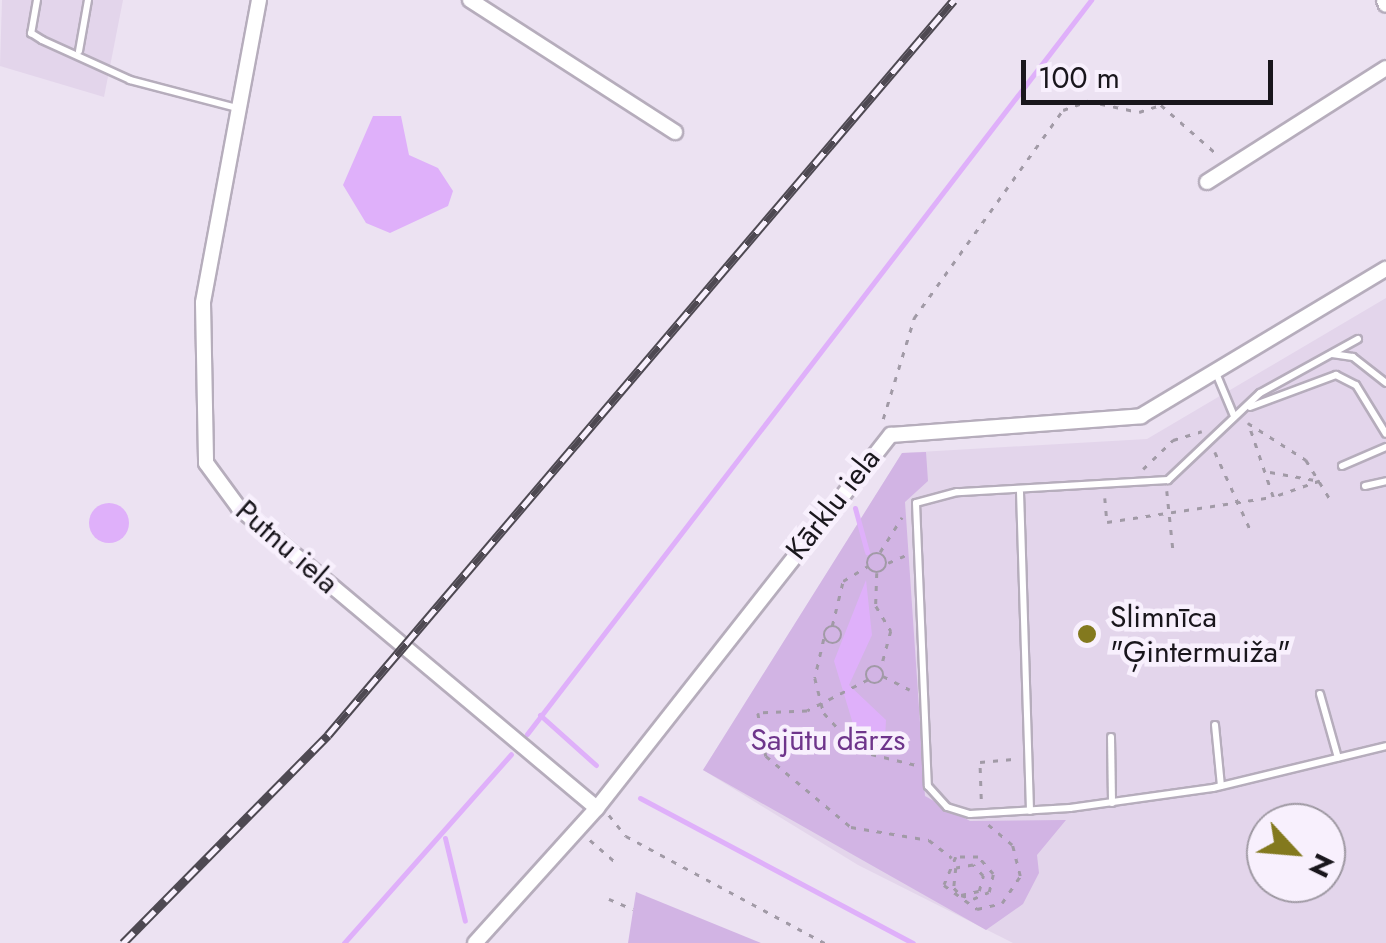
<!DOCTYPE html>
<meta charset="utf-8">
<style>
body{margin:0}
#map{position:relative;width:1386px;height:943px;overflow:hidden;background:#ece2f2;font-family:Jost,sans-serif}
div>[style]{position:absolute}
.built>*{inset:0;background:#e3d5eb}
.green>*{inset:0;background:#d2b4e4}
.water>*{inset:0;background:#dfb0fa}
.round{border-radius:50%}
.stream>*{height:5px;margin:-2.5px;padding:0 2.5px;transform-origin:2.5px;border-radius:2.5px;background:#dfb0fa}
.path>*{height:2.5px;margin-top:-1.25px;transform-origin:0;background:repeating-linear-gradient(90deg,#a19aa6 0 5px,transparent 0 13px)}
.path>.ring{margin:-1.25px;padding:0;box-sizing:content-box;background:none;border:2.5px solid #a19aa6;border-radius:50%}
.roads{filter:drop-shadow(2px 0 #b6adbc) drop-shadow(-2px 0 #b6adbc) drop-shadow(0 2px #b6adbc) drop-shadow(0 -2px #b6adbc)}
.lane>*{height:6px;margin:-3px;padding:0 3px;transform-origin:3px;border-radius:3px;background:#fff}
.street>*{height:14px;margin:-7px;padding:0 7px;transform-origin:7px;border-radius:7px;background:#fff}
.rail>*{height:9px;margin-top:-4.5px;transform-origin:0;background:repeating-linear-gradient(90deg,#f8f0fd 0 15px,#4e4952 0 30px);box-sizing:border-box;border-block:2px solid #4e4952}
.dots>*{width:28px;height:28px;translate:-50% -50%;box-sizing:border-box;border:5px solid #f8f0fd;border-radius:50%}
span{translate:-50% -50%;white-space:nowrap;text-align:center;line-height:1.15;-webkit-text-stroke:9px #f8f0fd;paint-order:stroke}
.street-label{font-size:30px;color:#19161c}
.poi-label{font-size:30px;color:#19161c}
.left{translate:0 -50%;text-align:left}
.park-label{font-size:30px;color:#6e358b}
.north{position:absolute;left:1246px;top:803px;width:100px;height:100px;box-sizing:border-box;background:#f8f0fd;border:2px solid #9f99a3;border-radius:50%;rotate:116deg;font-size:28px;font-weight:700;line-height:40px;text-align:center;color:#19161c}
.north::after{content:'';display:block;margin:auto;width:35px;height:45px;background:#83791e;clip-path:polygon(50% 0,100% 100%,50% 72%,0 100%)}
.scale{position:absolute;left:1021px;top:60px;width:252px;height:45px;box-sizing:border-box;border:5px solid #19161c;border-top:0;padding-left:12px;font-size:30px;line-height:35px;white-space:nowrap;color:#19161c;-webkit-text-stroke:8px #f8f0fd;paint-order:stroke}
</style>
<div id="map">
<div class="built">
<div style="clip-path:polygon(2px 0,123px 0,104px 97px,0 66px)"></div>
<div style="clip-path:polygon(evenodd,1386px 298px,1386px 943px,1013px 943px,858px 865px,703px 770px,902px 453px,1147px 439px,1386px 298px,1266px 823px,1326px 823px,1326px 883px,1266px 883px,1266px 823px)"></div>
</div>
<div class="green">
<div style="clip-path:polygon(926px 452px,928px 481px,905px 502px,925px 796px,970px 821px,1066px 820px,1037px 855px,1039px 873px,1023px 904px,986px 930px,703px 770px,902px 453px)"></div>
<div style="clip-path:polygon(636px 892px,761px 943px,628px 943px)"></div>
</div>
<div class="water">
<div style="clip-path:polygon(373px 116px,401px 116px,409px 155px,438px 168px,453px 191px,448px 206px,390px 233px,366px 223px,343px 185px)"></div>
<div class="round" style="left:89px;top:503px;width:40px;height:40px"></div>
<div style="clip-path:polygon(866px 580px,872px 635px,849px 685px,886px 720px,885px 739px,853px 724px,834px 661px)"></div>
</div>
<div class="stream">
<div style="left:855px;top:508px;width:46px;rotate:74.7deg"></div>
<div style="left:540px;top:715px;width:75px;rotate:41.8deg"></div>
<div style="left:527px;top:734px;width:926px;rotate:-52.46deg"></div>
<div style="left:640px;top:798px;width:309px;rotate:28deg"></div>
<div style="left:445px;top:838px;width:85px;rotate:76.5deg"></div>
<div style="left:344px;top:943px;width:252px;rotate:-48.5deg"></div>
</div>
<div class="path">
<div style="left:883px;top:419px;width:106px;rotate:-72.9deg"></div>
<div style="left:914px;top:318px;width:256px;rotate:-54.4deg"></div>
<div style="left:1063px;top:110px;width:27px;rotate:-20deg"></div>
<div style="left:1088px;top:101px;width:52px;rotate:12.2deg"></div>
<div style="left:1139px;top:112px;width:23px;rotate:-18deg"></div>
<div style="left:1161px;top:105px;width:76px;rotate:41.3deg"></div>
<div style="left:1215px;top:452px;width:87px;rotate:65.5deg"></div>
<div style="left:1143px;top:469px;width:42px;rotate:-44deg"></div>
<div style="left:1173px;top:440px;width:30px;rotate:-17deg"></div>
<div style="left:1270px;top:472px;width:51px;rotate:10.2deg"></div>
<div style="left:1320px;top:481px;width:49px;rotate:160.8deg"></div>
<div style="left:1167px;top:491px;width:58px;rotate:84.1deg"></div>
<div style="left:1105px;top:498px;width:24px;rotate:85deg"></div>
<div style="left:1107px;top:522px;width:168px;rotate:-8.6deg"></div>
<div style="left:1273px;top:497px;width:78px;rotate:-108.7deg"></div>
<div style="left:1248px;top:423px;width:69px;rotate:32.5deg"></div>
<div style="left:1306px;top:460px;width:46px;rotate:58.4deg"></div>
<div style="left:880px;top:552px;width:41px;rotate:-57.8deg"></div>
<div class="ring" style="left:867px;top:553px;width:17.5px;height:17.5px"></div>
<div style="left:888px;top:563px;width:22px;rotate:-24deg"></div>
<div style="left:877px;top:573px;width:33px;rotate:92deg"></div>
<div style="left:876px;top:606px;width:29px;rotate:59deg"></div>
<div style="left:891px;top:631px;width:39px;rotate:105deg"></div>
<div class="ring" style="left:824px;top:626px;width:15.5px;height:15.5px"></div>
<div style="left:832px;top:626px;width:46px;rotate:-76.3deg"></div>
<div style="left:843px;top:581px;width:29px;rotate:-31deg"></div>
<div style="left:824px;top:639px;width:40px;rotate:103deg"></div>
<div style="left:815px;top:678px;width:36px;rotate:76deg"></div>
<div style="left:824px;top:713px;width:52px;rotate:47.4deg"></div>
<div style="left:859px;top:751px;width:59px;rotate:13.8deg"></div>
<div class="ring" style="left:866px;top:666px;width:15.5px;height:15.5px"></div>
<div style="left:883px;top:676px;width:30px;rotate:27deg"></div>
<div style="left:868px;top:680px;width:68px;rotate:153.1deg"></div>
<div style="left:807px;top:711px;width:49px;rotate:177.7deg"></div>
<div style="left:758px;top:713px;width:44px;rotate:79.5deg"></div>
<div style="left:766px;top:756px;width:111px;rotate:39.9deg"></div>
<div style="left:851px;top:827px;width:79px;rotate:9.5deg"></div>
<div style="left:929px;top:840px;width:29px;rotate:38deg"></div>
<div style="left:981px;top:799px;width:37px;rotate:-92deg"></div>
<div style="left:980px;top:762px;width:36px;rotate:-5deg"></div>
<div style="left:609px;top:815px;width:27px;rotate:51deg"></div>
<div style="left:626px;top:836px;width:226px;rotate:28.3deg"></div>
<div style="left:590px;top:840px;width:33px;rotate:41deg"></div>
<div style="left:961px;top:895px;width:18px;rotate:-13deg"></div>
<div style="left:979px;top:891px;width:16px;rotate:-75deg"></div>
<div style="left:983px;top:876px;width:15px;rotate:-132deg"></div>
<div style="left:973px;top:865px;width:17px;rotate:170deg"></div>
<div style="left:956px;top:868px;width:20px;rotate:96deg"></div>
<div style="left:954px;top:888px;width:10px;rotate:45deg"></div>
<div style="left:961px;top:895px;width:13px;rotate:18deg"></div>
<div style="left:973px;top:899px;width:17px;rotate:-24deg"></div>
<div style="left:989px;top:892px;width:18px;rotate:-77deg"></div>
<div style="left:993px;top:874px;width:23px;rotate:-131deg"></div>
<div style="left:978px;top:857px;width:22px;rotate:180deg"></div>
<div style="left:956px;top:857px;width:30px;rotate:113deg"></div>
<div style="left:944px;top:885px;width:41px;rotate:36deg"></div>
<div style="left:977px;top:909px;width:26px;rotate:-13deg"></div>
<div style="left:1002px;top:903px;width:32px;rotate:-56deg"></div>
<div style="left:1020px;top:876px;width:32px;rotate:-104deg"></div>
<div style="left:1012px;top:845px;width:31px;rotate:-140deg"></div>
<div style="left:609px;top:899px;width:26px;rotate:23deg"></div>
</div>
<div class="roads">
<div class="lane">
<div style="left:37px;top:0;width:34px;rotate:100deg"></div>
<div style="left:31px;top:33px;width:13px;rotate:32deg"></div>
<div style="left:42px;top:40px;width:97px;rotate:24.4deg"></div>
<div style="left:130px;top:80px;width:111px;rotate:14.7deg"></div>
<div style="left:79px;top:51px;width:52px;rotate:-80deg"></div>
<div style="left:1358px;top:339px;width:112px;rotate:151.1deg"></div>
<div style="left:1260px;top:393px;width:127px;rotate:136.6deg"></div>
<div style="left:1168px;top:480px;width:211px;rotate:176.7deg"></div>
<div style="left:957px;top:492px;width:42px;rotate:165deg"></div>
<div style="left:916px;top:503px;width:283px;rotate:87.6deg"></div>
<div style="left:928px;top:786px;width:28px;rotate:48deg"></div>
<div style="left:947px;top:807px;width:24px;rotate:17deg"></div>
<div style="left:970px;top:814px;width:100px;rotate:-3.4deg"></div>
<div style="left:1070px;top:808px;width:144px;rotate:-8deg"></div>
<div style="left:1213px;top:788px;width:178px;rotate:-13.6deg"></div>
<div style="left:1332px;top:354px;width:21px;rotate:8deg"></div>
<div style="left:1353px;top:357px;width:42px;rotate:38.2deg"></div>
<div style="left:1216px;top:373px;width:47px;rotate:67.3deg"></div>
<div style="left:1250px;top:407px;width:92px;rotate:-20.4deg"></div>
<div style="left:1336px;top:375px;width:22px;rotate:27deg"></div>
<div style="left:1356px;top:385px;width:57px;rotate:58.5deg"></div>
<div style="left:1342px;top:466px;width:48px;rotate:-23.4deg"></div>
<div style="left:1365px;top:486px;width:22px;rotate:-13deg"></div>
<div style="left:1020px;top:492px;width:319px;rotate:88.2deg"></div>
<div style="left:1320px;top:694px;width:66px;rotate:74.3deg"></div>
<div style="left:1215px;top:725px;width:61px;rotate:84.4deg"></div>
<div style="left:1111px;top:737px;width:66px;rotate:89.1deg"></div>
</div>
<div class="street">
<div style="left:259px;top:0;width:308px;rotate:100.5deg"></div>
<div style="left:203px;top:303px;width:160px;rotate:88.9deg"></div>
<div style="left:206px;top:463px;width:56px;rotate:53.7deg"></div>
<div style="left:239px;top:508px;width:467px;rotate:40deg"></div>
<div style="left:470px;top:0;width:244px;rotate:32.8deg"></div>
<div style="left:1384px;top:0;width:5px;rotate:68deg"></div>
<div style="left:1207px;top:182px;width:212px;rotate:-32.5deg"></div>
<div style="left:475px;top:943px;width:182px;rotate:-47.9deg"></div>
<div style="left:597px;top:808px;width:475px;rotate:-51.8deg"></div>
<div style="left:891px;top:435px;width:251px;rotate:-4.3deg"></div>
<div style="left:1141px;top:416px;width:286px;rotate:-31deg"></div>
</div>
</div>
<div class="rail">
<div style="left:123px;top:943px;width:292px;rotate:-45.4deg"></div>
<div style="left:328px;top:735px;width:965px;rotate:-49.58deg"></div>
</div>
<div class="dots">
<div style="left:1087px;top:634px;background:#83791e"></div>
</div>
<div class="street-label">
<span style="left:833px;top:504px;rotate:-52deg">Kārklu iela</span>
<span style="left:287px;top:547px;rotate:41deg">Putnu iela</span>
</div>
<div class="poi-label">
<span class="left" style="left:1110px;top:634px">Slimnīca<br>"Ģintermuiža"</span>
</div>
<div class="park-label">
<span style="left:828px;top:740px">Sajūtu dārzs</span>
</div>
<div class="north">N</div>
<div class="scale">100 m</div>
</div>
